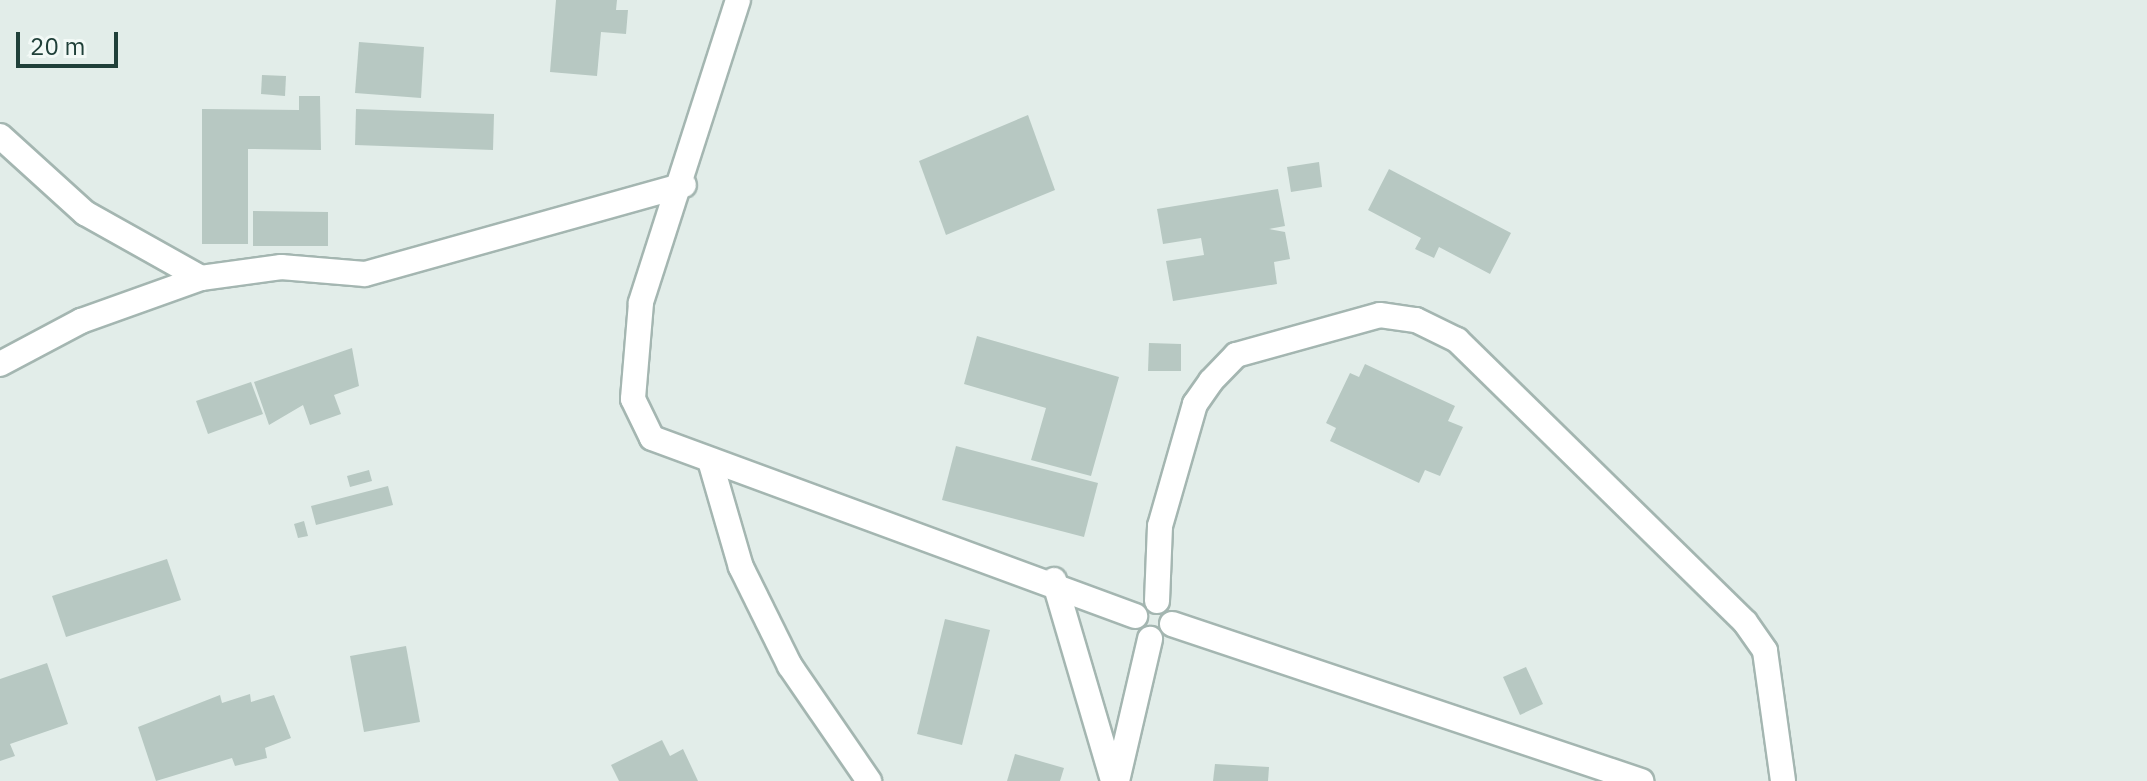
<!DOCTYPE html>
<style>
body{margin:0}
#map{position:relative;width:2147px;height:781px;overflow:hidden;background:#e2ede9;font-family:"IBM Plex Sans",sans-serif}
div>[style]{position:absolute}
.building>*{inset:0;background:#b7c8c2}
.roads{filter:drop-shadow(2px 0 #a4b6b1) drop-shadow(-2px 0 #a4b6b1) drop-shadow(0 2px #a4b6b1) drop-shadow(0 -2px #a4b6b1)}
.minor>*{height:24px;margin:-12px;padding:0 12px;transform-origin:12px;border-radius:12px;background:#fff}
span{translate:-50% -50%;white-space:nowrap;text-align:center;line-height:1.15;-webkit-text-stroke:6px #f2f9f6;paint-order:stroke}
.scale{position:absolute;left:16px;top:32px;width:102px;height:36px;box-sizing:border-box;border:4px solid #204039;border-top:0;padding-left:10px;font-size:24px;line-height:28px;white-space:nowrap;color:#204039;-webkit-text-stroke:6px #f2f9f6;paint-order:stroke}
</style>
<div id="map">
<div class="building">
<div style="clip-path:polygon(556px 0,617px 0,616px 10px,628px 10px,626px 34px,601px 32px,597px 76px,550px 72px)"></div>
<div style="clip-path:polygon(359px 42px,424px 47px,421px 98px,355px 93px)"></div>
<div style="clip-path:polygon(262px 75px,286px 76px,285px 96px,261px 94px)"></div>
<div style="clip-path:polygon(299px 96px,320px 96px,321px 150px,248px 149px,248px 244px,202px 244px,202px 109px,299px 110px)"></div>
<div style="clip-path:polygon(356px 109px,494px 114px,493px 150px,355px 145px)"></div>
<div style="clip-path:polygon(1028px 115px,1055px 190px,946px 235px,919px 161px)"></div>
<div style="clip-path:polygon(1319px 162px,1322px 187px,1291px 192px,1287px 167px)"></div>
<div style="clip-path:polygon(1389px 169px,1511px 233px,1490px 274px,1439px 247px,1434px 258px,1415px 249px,1421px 238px,1368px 210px)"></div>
<div style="clip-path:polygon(1278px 189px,1285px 226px,1269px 229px,1285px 232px,1290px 259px,1274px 262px,1277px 284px,1173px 301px,1166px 261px,1204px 255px,1201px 238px,1163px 244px,1157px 209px)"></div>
<div style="clip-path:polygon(253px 211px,328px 212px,328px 246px,253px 246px)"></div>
<div style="clip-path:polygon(977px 336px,1119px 377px,1091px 476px,1031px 460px,1046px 408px,964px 384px)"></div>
<div style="clip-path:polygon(1149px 343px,1181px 344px,1181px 371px,1148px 371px)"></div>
<div style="clip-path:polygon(352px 348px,359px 386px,334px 395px,341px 414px,310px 425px,303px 405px,269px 425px,254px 382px)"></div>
<div style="clip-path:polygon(1365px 364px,1455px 406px,1448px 421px,1463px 427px,1440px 476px,1425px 470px,1419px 483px,1330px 441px,1336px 428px,1326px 423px,1350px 373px,1359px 377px)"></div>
<div style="clip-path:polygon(251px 382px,263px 414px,208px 434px,196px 401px)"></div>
<div style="clip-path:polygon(956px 446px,1098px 483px,1084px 537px,942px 500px)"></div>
<div style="clip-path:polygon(369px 470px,372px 481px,350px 487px,347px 476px)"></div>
<div style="clip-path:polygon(388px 486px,393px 505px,316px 525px,311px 506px)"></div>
<div style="clip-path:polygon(304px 521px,308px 536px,298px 538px,294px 524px)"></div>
<div style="clip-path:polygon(167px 559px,181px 600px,66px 637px,52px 596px)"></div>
<div style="clip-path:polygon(945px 619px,990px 630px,962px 745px,917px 734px)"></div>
<div style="clip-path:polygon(406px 646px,420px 722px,364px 732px,350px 656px)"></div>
<div style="clip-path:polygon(47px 663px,68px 724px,10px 744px,15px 756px,0 761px,0 679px)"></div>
<div style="clip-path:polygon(1526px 667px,1543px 704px,1520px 715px,1503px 677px)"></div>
<div style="clip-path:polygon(250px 694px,251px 702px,274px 695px,291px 738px,265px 748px,267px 758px,235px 766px,232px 758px,156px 781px,138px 727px,220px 695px,222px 703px)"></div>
<div style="clip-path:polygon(662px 740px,670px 756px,683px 749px,698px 781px,619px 781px,611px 765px)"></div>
<div style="clip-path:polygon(1015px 754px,1064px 768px,1060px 781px,1007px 781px)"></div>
<div style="clip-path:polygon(1215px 764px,1269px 767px,1268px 781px,1213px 781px)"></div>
</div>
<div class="roads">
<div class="minor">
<div style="left:738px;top:0;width:318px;rotate:107.8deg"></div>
<div style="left:641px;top:303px;width:96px;rotate:94.8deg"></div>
<div style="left:633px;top:399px;width:43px;rotate:64deg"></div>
<div style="left:652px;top:438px;width:515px;rotate:20.23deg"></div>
<div style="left:0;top:136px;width:115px;rotate:42.2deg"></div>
<div style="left:85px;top:213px;width:133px;rotate:29.3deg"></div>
<div style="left:0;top:364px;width:92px;rotate:-28deg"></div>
<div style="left:81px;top:321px;width:127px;rotate:-19.7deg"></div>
<div style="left:201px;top:278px;width:81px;rotate:-7.8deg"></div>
<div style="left:281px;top:267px;width:84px;rotate:4.8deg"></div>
<div style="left:365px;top:274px;width:331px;rotate:-15.6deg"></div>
<div style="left:711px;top:464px;width:107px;rotate:73.8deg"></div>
<div style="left:741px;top:567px;width:110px;rotate:63.7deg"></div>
<div style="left:790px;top:666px;width:140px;rotate:55.5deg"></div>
<div style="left:1054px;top:580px;width:209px;rotate:73.6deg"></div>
<div style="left:1157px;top:601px;width:75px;rotate:-87.7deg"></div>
<div style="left:1160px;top:526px;width:127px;rotate:-74deg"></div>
<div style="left:1195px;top:404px;width:28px;rotate:-55deg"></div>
<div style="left:1211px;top:381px;width:36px;rotate:-46deg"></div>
<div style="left:1236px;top:355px;width:149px;rotate:-15.5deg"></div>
<div style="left:1380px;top:315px;width:36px;rotate:8deg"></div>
<div style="left:1416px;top:320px;width:46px;rotate:26deg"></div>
<div style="left:1457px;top:340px;width:403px;rotate:44.4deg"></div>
<div style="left:1745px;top:622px;width:35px;rotate:55deg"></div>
<div style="left:1765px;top:651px;width:131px;rotate:82.1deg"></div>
<div style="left:1172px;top:624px;width:495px;rotate:18.5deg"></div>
<div style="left:1117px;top:781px;width:146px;rotate:-76.9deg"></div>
</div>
</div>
<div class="scale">20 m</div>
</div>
